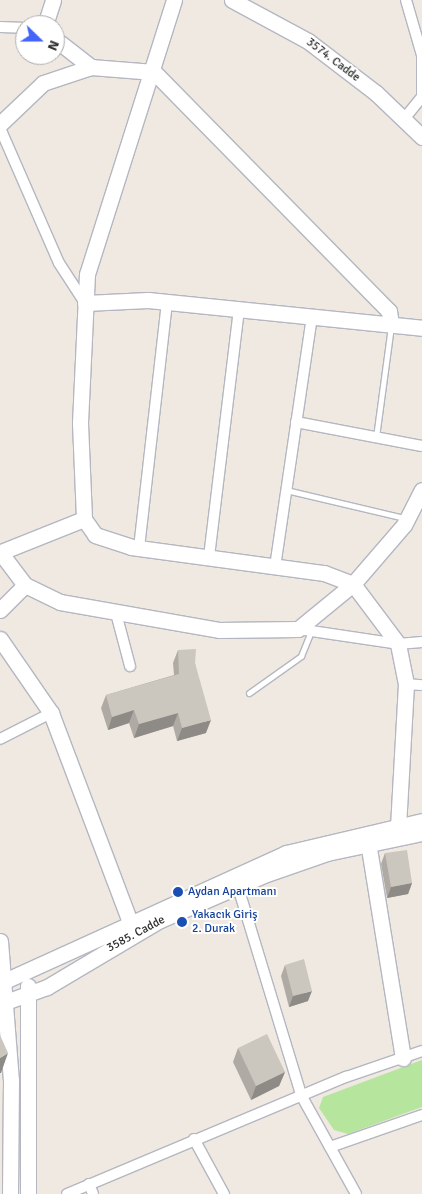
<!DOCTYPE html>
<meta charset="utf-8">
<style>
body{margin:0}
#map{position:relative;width:422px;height:1194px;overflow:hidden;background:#efe9e1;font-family:Signika,sans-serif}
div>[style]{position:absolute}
.green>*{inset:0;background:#b6e59e}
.roads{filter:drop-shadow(1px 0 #b4b7c1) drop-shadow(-1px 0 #b4b7c1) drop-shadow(0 1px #b4b7c1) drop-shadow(0 -1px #b4b7c1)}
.lane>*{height:5px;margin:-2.5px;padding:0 2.5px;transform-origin:2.5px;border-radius:2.5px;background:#fff}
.street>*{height:10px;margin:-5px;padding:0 5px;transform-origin:5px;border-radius:5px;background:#fff}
.secondary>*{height:15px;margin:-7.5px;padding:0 7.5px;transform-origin:7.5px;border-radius:7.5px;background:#fff}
.wall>*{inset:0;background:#afaba4}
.shaded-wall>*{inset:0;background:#8e8b86}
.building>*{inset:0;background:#cbc7bf}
.dots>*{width:14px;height:14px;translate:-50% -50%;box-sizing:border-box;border:2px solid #fff;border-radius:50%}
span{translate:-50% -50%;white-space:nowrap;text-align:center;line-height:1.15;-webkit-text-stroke:4px #fff;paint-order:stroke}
.street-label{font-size:12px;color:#2e2e2e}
.transit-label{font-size:12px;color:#164399}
.left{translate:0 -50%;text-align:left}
.north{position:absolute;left:15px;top:15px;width:50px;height:50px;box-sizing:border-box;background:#fff;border:1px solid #ababab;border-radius:50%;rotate:112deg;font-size:14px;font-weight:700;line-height:20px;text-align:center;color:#2e2e2e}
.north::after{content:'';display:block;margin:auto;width:18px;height:22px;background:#4264fb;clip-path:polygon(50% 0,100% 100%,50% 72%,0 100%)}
</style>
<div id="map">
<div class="green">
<div style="clip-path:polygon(422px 1060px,422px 1107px,348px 1134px,334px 1130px,319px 1108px,323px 1097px)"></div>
</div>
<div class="roads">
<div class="lane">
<div style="left:376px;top:437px;width:112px;rotate:-82.3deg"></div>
<div style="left:286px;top:490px;width:121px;rotate:13.3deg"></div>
<div style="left:249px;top:693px;width:64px;rotate:-35.4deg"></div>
<div style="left:301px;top:656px;width:27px;rotate:-68deg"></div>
</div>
<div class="street">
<div style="left:406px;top:0;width:57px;rotate:73.8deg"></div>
<div style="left:422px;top:55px;width:41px;rotate:90deg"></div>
<div style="left:0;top:27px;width:25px;rotate:2deg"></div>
<div style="left:404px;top:119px;width:28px;rotate:-51deg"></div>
<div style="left:0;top:128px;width:147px;rotate:66.4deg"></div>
<div style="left:59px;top:263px;width:48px;rotate:57deg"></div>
<div style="left:296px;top:422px;width:128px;rotate:10.8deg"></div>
<div style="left:139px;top:548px;width:248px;rotate:-83.5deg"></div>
<div style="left:209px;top:557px;width:250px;rotate:-83.1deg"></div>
<div style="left:275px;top:567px;width:254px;rotate:-81.6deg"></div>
<div style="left:116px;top:613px;width:55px;rotate:75.2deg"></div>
<div style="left:298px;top:629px;width:101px;rotate:8.5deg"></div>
<div style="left:398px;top:644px;width:24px;rotate:-5deg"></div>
<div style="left:406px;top:684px;width:16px;rotate:4deg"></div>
<div style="left:0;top:739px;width:57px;rotate:-27deg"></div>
<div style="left:238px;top:887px;width:217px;rotate:73.1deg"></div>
<div style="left:301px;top:1095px;width:113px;rotate:60.9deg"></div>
<div style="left:194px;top:1139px;width:63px;rotate:61.4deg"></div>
<div style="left:330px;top:1147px;width:97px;rotate:-19.2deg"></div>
<div style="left:89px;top:1184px;width:11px;rotate:68deg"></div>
<div style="left:67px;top:1194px;width:303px;rotate:-22.8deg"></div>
<div style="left:346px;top:1077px;width:80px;rotate:-18.9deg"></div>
</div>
<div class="secondary">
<div style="left:174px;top:0;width:287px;rotate:107.6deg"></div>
<div style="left:87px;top:274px;width:149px;rotate:92.7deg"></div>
<div style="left:80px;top:423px;width:96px;rotate:87.6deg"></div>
<div style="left:84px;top:519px;width:19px;rotate:55deg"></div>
<div style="left:95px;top:535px;width:38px;rotate:18deg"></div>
<div style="left:131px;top:547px;width:195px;rotate:7.7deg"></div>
<div style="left:324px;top:573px;width:31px;rotate:21deg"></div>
<div style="left:353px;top:584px;width:75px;rotate:53.1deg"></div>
<div style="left:398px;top:644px;width:41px;rotate:78.7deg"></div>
<div style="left:406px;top:684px;width:142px;rotate:93.2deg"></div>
<div style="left:232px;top:0;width:86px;rotate:28.3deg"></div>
<div style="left:308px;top:41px;width:86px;rotate:37.4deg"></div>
<div style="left:376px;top:93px;width:64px;rotate:43.7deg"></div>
<div style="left:45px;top:25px;width:26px;rotate:-72deg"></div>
<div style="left:55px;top:39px;width:46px;rotate:37.9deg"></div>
<div style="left:0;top:124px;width:59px;rotate:-43.6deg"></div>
<div style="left:43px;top:83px;width:51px;rotate:-18.4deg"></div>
<div style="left:91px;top:67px;width:63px;rotate:4.5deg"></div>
<div style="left:154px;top:72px;width:335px;rotate:45.5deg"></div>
<div style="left:389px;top:311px;width:12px;rotate:81deg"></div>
<div style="left:85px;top:303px;width:63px;rotate:-2.7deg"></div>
<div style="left:148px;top:300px;width:275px;rotate:5.8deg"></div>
<div style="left:0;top:552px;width:41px;rotate:52.9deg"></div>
<div style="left:25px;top:585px;width:39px;rotate:26deg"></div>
<div style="left:60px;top:602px;width:161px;rotate:10deg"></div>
<div style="left:219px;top:630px;width:79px;rotate:-0.7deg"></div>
<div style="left:298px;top:629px;width:71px;rotate:-39.3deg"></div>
<div style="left:353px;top:584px;width:78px;rotate:-49.2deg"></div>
<div style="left:404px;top:525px;width:39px;rotate:-63deg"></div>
<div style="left:1px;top:552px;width:89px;rotate:-21.7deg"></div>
<div style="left:0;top:610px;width:35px;rotate:-45deg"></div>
<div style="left:0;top:639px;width:90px;rotate:55.4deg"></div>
<div style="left:51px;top:713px;width:223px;rotate:69.3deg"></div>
<div style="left:368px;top:842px;width:219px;rotate:80.8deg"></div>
<div style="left:0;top:941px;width:139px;rotate:85.5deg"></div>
<div style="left:11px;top:1080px;width:114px;rotate:90.5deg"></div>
<div style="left:0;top:983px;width:314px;rotate:-24.4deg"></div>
<div style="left:286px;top:853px;width:140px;rotate:-13.2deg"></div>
<div style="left:28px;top:986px;width:208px;rotate:90deg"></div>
<div style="left:0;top:1004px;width:50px;rotate:-19.9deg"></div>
<div style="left:47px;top:987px;width:131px;rotate:-30.7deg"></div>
<div style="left:160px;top:920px;width:113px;rotate:-23.4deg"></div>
<div style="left:264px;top:875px;width:67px;rotate:-19.2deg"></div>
<div style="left:327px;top:853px;width:97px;rotate:-11.9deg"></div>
</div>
</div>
<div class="wall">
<div style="clip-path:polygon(178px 650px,195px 663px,206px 733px,177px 741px,173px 726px,134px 738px,129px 723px,108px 730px,101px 708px,106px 695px,174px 675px,173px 663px)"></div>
<div style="clip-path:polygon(385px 853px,412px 883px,408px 894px,387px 898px,381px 864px)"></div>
<div style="clip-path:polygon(285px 965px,308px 1001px,289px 1007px,281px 976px)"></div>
<div style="clip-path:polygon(238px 1048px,285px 1072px,279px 1086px,251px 1100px,233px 1062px)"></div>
</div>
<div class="shaded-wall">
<div style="clip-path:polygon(134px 710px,129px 723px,108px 730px,112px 717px)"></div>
<div style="clip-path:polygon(178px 713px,173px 726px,134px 738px,139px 724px)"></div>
<div style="clip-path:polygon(211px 720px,206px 733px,177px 741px,182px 728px)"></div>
<div style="clip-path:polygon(412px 883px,408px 894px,387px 898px,391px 887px)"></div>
<div style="clip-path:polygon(312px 991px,308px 1001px,289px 1007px,293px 996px)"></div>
<div style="clip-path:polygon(8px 1053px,1px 1073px,0 1073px,0 1058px)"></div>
<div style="clip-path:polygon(285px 1072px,279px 1086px,251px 1100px,256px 1086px)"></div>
</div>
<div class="building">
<div style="clip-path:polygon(196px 649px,195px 663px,211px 720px,182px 728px,178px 713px,139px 724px,134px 710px,112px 717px,106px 695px,179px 674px,178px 650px)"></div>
<div style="clip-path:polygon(407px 850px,412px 883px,391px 887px,385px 853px)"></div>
<div style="clip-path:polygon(304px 959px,312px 991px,293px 996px,285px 965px)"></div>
<div style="clip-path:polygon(267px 1034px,285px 1072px,256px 1086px,238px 1048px)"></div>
<div style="clip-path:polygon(0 1035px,8px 1053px,0 1058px)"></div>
</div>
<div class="dots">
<div style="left:178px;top:892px;background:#1a4fb4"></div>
<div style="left:182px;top:922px;background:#1a4fb4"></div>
</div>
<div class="street-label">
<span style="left:333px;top:60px;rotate:37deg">3574. Cadde</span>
<span style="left:136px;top:934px;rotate:-28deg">3585. Cadde</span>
</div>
<div class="transit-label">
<span class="left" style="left:188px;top:892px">Aydan Apartmanı</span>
<span class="left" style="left:192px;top:922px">Yakacık Giriş<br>2. Durak</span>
</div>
<div class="north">N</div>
</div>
